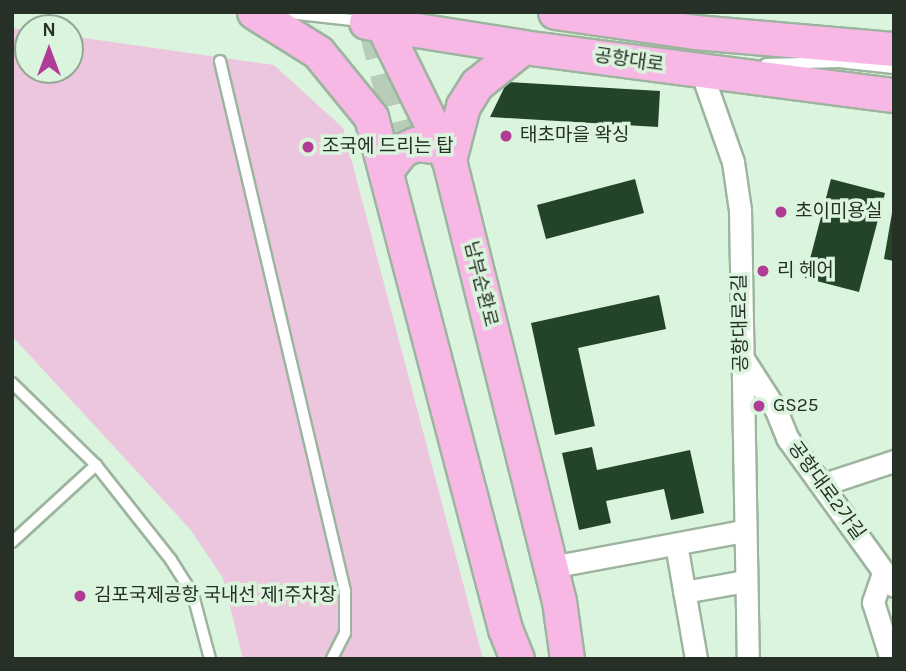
<!DOCTYPE html>
<meta charset="utf-8">
<style>
body{margin:0}
#map{position:relative;width:906px;height:671px;overflow:hidden;background:#dbf4dd;font-family:Karla,"Noto Sans KR",sans-serif}
div>[style]{position:absolute}
.green>*{inset:0;background:#ecc5de}
.building>*{inset:0;background:#244428}
.primary-tunnel>*{height:33px;margin-top:-16.5px;transform-origin:0;background:repeating-linear-gradient(90deg,#b7cdb9 0 33px,transparent 0 50px)}
.roads{filter:drop-shadow(2px 0 #9db49f) drop-shadow(-2px 0 #9db49f) drop-shadow(0 2px #9db49f) drop-shadow(0 -2px #9db49f)}
.lane>*{height:10px;margin:-5px;padding:0 5px;transform-origin:5px;border-radius:5px;background:#fff}
.street>*{height:21px;margin:-10.5px;padding:0 10.5px;transform-origin:10.5px;border-radius:10.5px;background:#fff}
.primary>*{height:33px;margin:-16.5px;padding:0 16.5px;transform-origin:16.5px;border-radius:16.5px;background:#f8b8e6}
.dots>*{width:19px;height:19px;translate:-50% -50%;box-sizing:border-box;border:4px solid #dbf4dd;border-radius:50%}
span{translate:-50% -50%;white-space:nowrap;text-align:center;line-height:1.15;-webkit-text-stroke:7px #dbf4dd;paint-order:stroke}
.street-label{font-size:19px;color:#263027}
.poi-label{font-size:19px;color:#263027}
.left{translate:0 -50%;text-align:left}
.frame{position:absolute;inset:0;border:14px solid #263027;pointer-events:none}
.north{position:absolute;left:14px;top:14px;width:70px;height:70px;box-sizing:border-box;background:#dbf4dd;border:2px solid #93a694;border-radius:50%;rotate:0deg;font-size:19px;font-weight:700;line-height:28px;text-align:center;color:#263027}
.north::after{content:'';display:block;margin:auto;width:24px;height:32px;background:#b13c95;clip-path:polygon(50% 0,100% 100%,50% 72%,0 100%)}
</style>
<div id="map">
<div class="green">
<div style="clip-path:polygon(12px 28px,28px 30px,28px 70px,70px 70px,70px 36px,274px 65px,343px 128px,483px 659px,243px 659px,223px 578px,190px 529px,12px 336px)"></div>
</div>
<div class="building">
<div style="clip-path:polygon(507px 82px,660px 91px,658px 127px,490px 117px)"></div>
<div style="clip-path:polygon(635px 179px,644px 213px,546px 239px,537px 205px)"></div>
<div style="clip-path:polygon(831px 179px,885px 193px,859px 292px,805px 278px)"></div>
<div style="clip-path:polygon(892px 213px,894px 214px,894px 261px,884px 259px)"></div>
<div style="clip-path:polygon(659px 295px,666px 329px,578px 348px,595px 426px,555px 435px,531px 323px)"></div>
<div style="clip-path:polygon(592px 447px,597px 470px,690px 450px,704px 513px,671px 520px,664px 489px,606px 501px,611px 523px,579px 530px,562px 453px)"></div>
</div>
<div class="primary-tunnel">
<div style="left:374px;top:24px;width:141px;rotate:75.7deg"></div>
</div>
<div class="roads">
<div class="lane">
<div style="left:280px;top:12px;width:81px;rotate:6.3deg"></div>
<div style="left:220px;top:61px;width:545px;rotate:76.73deg"></div>
<div style="left:345px;top:591px;width:42px;rotate:90deg"></div>
<div style="left:345px;top:633px;width:29px;rotate:117deg"></div>
<div style="left:766px;top:64px;width:73px;rotate:-1.6deg"></div>
<div style="left:839px;top:62px;width:55px;rotate:6.2deg"></div>
<div style="left:12px;top:383px;width:117px;rotate:44.3deg"></div>
<div style="left:96px;top:465px;width:121px;rotate:51.7deg"></div>
<div style="left:171px;top:560px;width:41px;rotate:57.8deg"></div>
<div style="left:193px;top:595px;width:66px;rotate:75.1deg"></div>
<div style="left:12px;top:542px;width:114px;rotate:-42.5deg"></div>
</div>
<div class="street">
<div style="left:701px;top:71px;width:96px;rotate:70.6deg"></div>
<div style="left:733px;top:162px;width:49px;rotate:81.7deg"></div>
<div style="left:740px;top:210px;width:449px;rotate:89deg"></div>
<div style="left:742px;top:357px;width:63px;rotate:57.3deg"></div>
<div style="left:776px;top:410px;width:31px;rotate:68deg"></div>
<div style="left:788px;top:439px;width:181px;rotate:54.2deg"></div>
<div style="left:824px;top:484px;width:74px;rotate:-18.2deg"></div>
<div style="left:676px;top:544px;width:117px;rotate:80.1deg"></div>
<div style="left:551px;top:567px;width:196px;rotate:-10.6deg"></div>
<div style="left:883px;top:573px;width:31px;rotate:109deg"></div>
<div style="left:873px;top:602px;width:60px;rotate:72.5deg"></div>
<div style="left:684px;top:592px;width:63px;rotate:-10.1deg"></div>
</div>
<div class="primary">
<div style="left:254px;top:12px;width:75px;rotate:32deg"></div>
<div style="left:318px;top:52px;width:84px;rotate:50.8deg"></div>
<div style="left:371px;top:117px;width:529px;rotate:75.33deg"></div>
<div style="left:505px;top:629px;width:32px;rotate:68deg"></div>
<div style="left:383px;top:12px;width:12px;rotate:95deg"></div>
<div style="left:382px;top:24px;width:152px;rotate:63.8deg"></div>
<div style="left:449px;top:160px;width:455px;rotate:76deg"></div>
<div style="left:559px;top:601px;width:59px;rotate:82.1deg"></div>
<div style="left:555px;top:12px;width:141px;rotate:8.1deg"></div>
<div style="left:695px;top:32px;width:200px;rotate:4.9deg"></div>
<div style="left:366px;top:22px;width:159px;rotate:9deg"></div>
<div style="left:523px;top:47px;width:374px;rotate:7.4deg"></div>
<div style="left:449px;top:160px;width:56px;rotate:-75.5deg"></div>
<div style="left:463px;top:106px;width:26px;rotate:-58deg"></div>
<div style="left:477px;top:84px;width:59px;rotate:-38.8deg"></div>
<div style="left:387px;top:169px;width:24px;rotate:-52deg"></div>
<div style="left:402px;top:150px;width:14px;rotate:-25deg"></div>
<div style="left:415px;top:144px;width:30px;rotate:6deg"></div>
</div>
</div>
<div class="dots">
<div style="left:506px;top:136px;background:#b13c95"></div>
<div style="left:308px;top:147px;background:#b13c95"></div>
<div style="left:781px;top:212px;background:#b13c95"></div>
<div style="left:763px;top:271px;background:#b13c95"></div>
<div style="left:759px;top:406px;background:#b13c95"></div>
<div style="left:80px;top:596px;background:#b13c95"></div>
</div>
<div class="street-label">
<span style="left:629px;top:61px;rotate:8deg">공항대로</span>
<span style="left:480px;top:284px;rotate:76deg">남부순환로</span>
<span style="left:741px;top:323px;rotate:-91deg">공항대로2길</span>
<span style="left:826px;top:491px;rotate:54deg">공항대로2가길</span>
</div>
<div class="poi-label">
<span class="left" style="left:520px;top:136px">태초마을 왁싱</span>
<span class="left" style="left:322px;top:147px">조국에 드리는 탑</span>
<span class="left" style="left:795px;top:212px">초이미용실</span>
<span class="left" style="left:777px;top:271px">리 헤어</span>
<span class="left" style="left:773px;top:406px">GS25</span>
<span class="left" style="left:94px;top:596px">김포국제공항 국내선 제1주차장</span>
</div>
<div class="frame"></div>
<div class="north">N</div>
</div>
